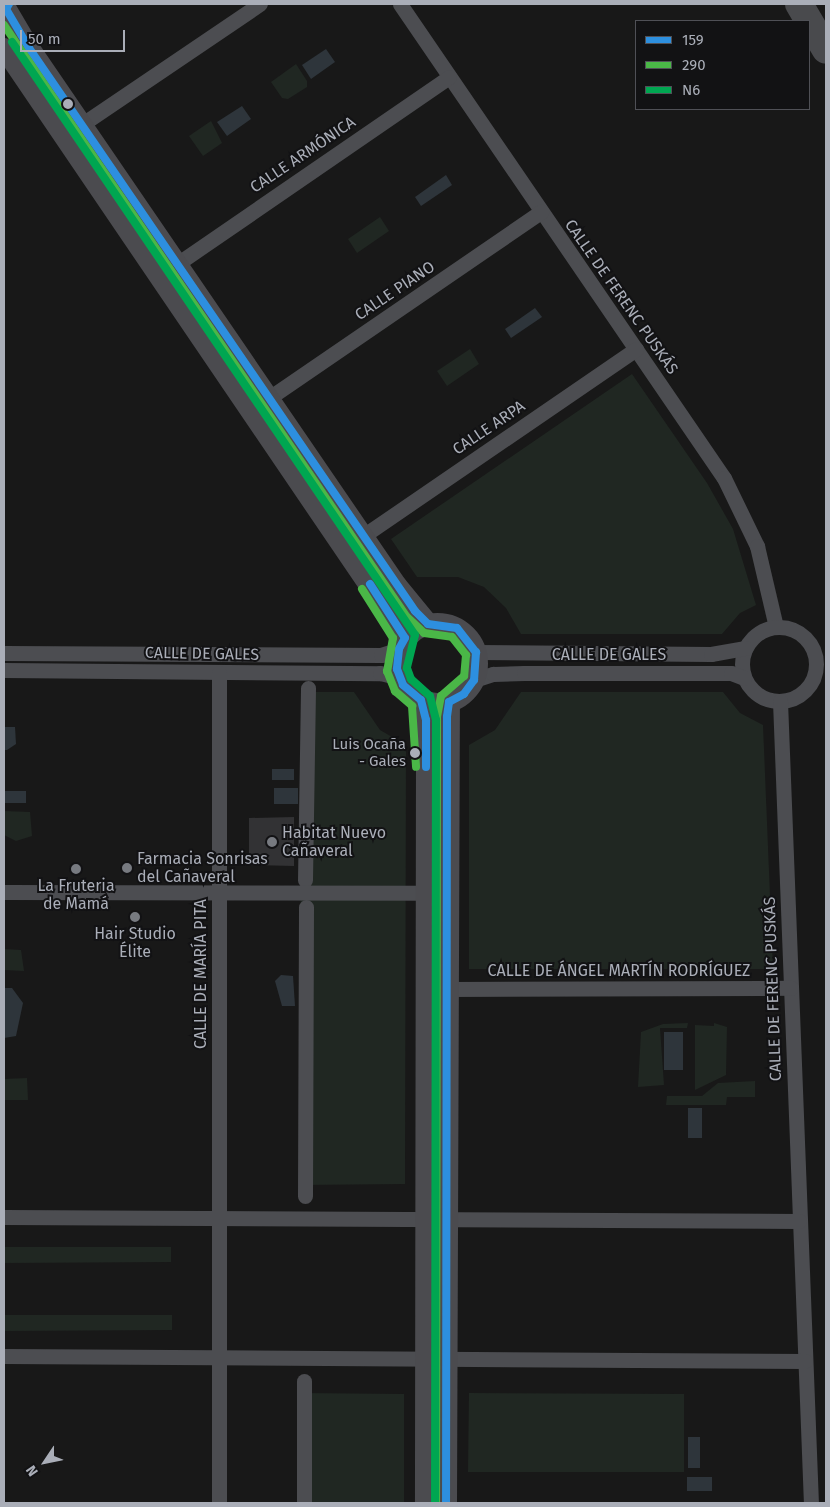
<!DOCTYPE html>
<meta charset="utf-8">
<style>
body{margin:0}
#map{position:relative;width:830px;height:1507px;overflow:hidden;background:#181818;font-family:"Fira Sans",sans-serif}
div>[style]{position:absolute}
.green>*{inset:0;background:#202722}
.water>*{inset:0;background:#2e353b}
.building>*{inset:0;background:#323234}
.street>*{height:15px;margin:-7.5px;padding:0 7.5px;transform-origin:7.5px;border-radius:7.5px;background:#4c4d51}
.street>.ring{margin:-7.5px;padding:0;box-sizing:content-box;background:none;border:15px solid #4c4d51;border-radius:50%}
.secondary>*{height:21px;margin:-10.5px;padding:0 10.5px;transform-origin:10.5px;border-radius:10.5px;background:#4b4b4f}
.secondary>.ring{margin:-10.5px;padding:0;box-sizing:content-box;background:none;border:21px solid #4b4b4f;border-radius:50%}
.highway>*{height:28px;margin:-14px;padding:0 14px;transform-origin:14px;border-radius:14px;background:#494a4d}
.bus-1>*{height:8px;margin:-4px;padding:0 4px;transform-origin:4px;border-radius:4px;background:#2d8fdf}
.bus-2>*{height:8px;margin:-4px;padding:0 4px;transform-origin:4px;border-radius:4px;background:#4ab747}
.bus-3>*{height:8px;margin:-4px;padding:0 4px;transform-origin:4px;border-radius:4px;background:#00a651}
.dots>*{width:14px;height:14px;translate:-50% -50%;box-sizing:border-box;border:2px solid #121214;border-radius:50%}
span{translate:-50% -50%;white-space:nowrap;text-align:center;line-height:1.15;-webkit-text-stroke:4px #121214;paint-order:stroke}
.bus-label{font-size:15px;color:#aaaeb8}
.right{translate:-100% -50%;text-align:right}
.street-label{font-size:16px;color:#aaaeb8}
.poi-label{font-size:16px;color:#aaaeb8}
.left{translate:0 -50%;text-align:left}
.frame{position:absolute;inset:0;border:5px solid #aaaeb8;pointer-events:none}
.legend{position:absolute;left:635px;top:20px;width:175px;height:90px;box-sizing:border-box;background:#121214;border:1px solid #4f5056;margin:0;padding:6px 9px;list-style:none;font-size:15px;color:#aaaeb8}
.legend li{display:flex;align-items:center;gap:10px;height:25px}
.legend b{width:25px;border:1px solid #4f5056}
.north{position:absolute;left:20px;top:1437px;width:50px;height:50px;-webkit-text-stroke:4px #121214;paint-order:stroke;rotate:236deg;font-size:14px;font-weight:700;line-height:20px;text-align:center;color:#aaaeb8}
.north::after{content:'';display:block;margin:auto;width:18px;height:22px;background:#aaaeb8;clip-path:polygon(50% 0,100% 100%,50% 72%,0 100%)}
.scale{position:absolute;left:20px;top:30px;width:105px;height:22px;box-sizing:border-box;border:2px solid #aaaeb8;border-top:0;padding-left:6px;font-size:15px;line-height:18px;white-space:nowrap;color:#aaaeb8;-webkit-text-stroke:4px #121214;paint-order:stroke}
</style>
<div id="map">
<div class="green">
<div style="clip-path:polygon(296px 64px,307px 81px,307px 87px,288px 99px,282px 98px,271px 82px)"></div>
<div style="clip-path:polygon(211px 121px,222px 143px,203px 156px,189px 136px)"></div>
<div style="clip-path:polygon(380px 217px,389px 231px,357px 253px,348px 239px)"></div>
<div style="clip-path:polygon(470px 349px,479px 364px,447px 386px,437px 371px)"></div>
<div style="clip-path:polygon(632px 374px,707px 483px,733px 529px,756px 605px,740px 613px,722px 634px,521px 634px,506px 608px,484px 587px,458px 577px,417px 577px,391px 539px)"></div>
<div style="clip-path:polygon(301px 692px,354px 692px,380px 730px,406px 745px,405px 1184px,300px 1185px)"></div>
<div style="clip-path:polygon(521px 692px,723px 692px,740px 713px,763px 725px,773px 969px,469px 969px,469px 745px,495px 730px)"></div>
<div style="clip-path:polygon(4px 811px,30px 812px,32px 836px,16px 841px,4px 835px)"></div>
<div style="clip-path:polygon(4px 949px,21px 950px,24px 971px,4px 970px)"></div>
<div style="clip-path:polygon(688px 1023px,687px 1028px,660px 1028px,664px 1085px,638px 1087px,641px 1032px,663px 1024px)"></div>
<div style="clip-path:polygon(714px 1023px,727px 1027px,726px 1075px,695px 1090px,695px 1025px,714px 1026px)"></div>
<div style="clip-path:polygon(27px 1078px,28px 1100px,4px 1100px,4px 1079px)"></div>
<div style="clip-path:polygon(755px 1081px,755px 1097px,727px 1097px,726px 1105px,666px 1105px,667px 1096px,702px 1096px,718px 1083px)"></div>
<div style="clip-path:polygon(4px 1247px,171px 1247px,171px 1262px,4px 1263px)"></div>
<div style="clip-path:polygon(4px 1315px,172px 1315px,172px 1330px,4px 1331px)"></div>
<div style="clip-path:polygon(300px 1393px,404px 1394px,404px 1503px,300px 1503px)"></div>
<div style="clip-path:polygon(469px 1393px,684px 1394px,684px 1472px,468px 1472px)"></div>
</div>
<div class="water">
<div style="clip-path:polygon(326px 49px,335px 62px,311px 79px,302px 65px)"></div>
<div style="clip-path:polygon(242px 106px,251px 119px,227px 136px,217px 122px)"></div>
<div style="clip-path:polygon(446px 175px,452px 185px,421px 206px,415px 197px)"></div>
<div style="clip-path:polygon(535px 308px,542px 317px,511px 338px,505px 329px)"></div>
<div style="clip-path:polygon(4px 727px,15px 727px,16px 744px,7px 750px,4px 750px)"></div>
<div style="clip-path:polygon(272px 769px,294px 769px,294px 780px,272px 780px)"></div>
<div style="clip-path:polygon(274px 788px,298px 788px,298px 804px,274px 804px)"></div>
<div style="clip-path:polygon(4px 791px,26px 791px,26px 803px,4px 803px)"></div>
<div style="clip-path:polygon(281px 975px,293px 976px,295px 1006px,282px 1006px,275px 981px)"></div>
<div style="clip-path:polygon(4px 988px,12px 988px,23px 1003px,16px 1036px,4px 1038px)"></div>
<div style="clip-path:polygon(664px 1032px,683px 1032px,683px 1070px,664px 1070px)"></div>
<div style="clip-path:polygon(688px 1108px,702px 1108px,702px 1138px,688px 1138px)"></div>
<div style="clip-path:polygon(688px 1437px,700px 1437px,700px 1468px,688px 1468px)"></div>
<div style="clip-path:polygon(687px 1477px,712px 1477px,712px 1491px,687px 1491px)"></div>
</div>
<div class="building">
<div style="clip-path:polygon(294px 817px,294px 866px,249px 865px,249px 818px)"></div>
</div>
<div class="street">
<div style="left:400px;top:4px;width:574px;rotate:55.65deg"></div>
<div style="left:724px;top:478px;width:76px;rotate:64.1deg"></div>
<div style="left:757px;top:546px;width:83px;rotate:76.8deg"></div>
<div style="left:81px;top:125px;width:216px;rotate:-34.1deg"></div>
<div style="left:177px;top:264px;width:330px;rotate:-34.5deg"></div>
<div style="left:269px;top:398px;width:330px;rotate:-34.4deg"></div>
<div style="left:363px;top:536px;width:331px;rotate:-34.4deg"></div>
<div class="ring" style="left:742px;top:627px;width:59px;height:59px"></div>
<div style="left:476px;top:652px;width:235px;rotate:0.5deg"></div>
<div style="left:711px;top:654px;width:35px;rotate:-10deg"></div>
<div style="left:4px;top:653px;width:377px;rotate:0.3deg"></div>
<div style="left:381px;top:655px;width:19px;rotate:-18deg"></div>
<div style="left:4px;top:670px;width:376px;rotate:0.5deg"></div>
<div style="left:380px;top:673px;width:21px;rotate:14deg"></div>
<div style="left:474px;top:680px;width:20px;rotate:-18deg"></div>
<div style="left:493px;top:674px;width:31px;rotate:-2deg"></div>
<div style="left:524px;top:673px;width:207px"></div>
<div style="left:731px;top:673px;width:14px;rotate:21deg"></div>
<div style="left:780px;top:701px;width:803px;rotate:87.79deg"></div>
<div style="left:305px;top:880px;width:192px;rotate:-89.1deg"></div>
<div style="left:4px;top:892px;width:421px;rotate:0.1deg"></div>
<div style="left:447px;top:989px;width:344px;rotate:-0.2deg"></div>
<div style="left:305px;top:1196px;width:289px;rotate:-89.8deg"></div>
<div style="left:4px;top:1217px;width:795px;rotate:0.29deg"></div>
<div style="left:4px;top:1356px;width:801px;rotate:0.36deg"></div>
<div style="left:219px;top:1503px;width:830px;rotate:-90deg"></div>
<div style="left:304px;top:1503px;width:122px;rotate:-90deg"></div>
</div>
<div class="secondary">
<div style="left:6px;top:9px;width:45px;rotate:59.5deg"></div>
<div style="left:29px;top:48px;width:650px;rotate:55.65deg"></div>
<div style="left:396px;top:585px;width:50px;rotate:50.6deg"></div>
<div style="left:4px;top:48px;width:713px;rotate:55.8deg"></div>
<div class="ring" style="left:397px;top:623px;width:59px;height:59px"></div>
<div style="left:421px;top:700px;width:49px;rotate:84.2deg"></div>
<div style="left:426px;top:749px;width:754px;rotate:90.08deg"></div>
<div style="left:446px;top:1503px;width:801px;rotate:-89.79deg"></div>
</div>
<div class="highway">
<div style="left:799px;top:4px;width:53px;rotate:59.6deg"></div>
</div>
<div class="bus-1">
<div style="left:9px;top:4px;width:6px;rotate:121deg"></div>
<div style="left:6px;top:9px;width:45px;rotate:59.5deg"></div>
<div style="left:29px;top:48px;width:683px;rotate:55.56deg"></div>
<div style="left:415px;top:611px;width:18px;rotate:45deg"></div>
<div style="left:428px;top:624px;width:29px;rotate:8deg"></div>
<div style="left:457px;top:628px;width:31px;rotate:52deg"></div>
<div style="left:476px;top:652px;width:28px;rotate:94deg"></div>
<div style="left:474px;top:680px;width:17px;rotate:126deg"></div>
<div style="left:464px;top:694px;width:17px;rotate:152deg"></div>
<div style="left:449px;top:702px;width:15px;rotate:98deg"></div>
<div style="left:447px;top:717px;width:786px;rotate:90.07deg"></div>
<div style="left:370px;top:584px;width:64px;rotate:57.1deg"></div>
<div style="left:405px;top:638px;width:13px;rotate:119deg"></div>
<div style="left:399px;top:649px;width:20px;rotate:96deg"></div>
<div style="left:397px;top:669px;width:17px;rotate:69deg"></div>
<div style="left:403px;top:685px;width:23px;rotate:40deg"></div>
<div style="left:421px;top:700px;width:21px;rotate:76deg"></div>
<div style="left:426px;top:720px;width:47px;rotate:90deg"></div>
</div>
<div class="bus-2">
<div style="left:4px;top:25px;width:716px;rotate:55.76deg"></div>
<div style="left:407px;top:617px;width:23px;rotate:43deg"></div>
<div style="left:424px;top:633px;width:28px;rotate:8deg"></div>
<div style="left:452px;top:637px;width:23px;rotate:52deg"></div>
<div style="left:466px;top:655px;width:21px;rotate:95deg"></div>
<div style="left:464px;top:676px;width:30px;rotate:139deg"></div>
<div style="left:441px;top:696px;width:21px;rotate:101deg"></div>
<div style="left:437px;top:717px;width:786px;rotate:90.07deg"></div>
<div style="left:362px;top:589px;width:58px;rotate:57.7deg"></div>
<div style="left:393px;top:638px;width:34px;rotate:100deg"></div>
<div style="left:387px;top:671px;width:22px;rotate:68deg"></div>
<div style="left:395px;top:691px;width:23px;rotate:41deg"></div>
<div style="left:412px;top:706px;width:61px;rotate:86.2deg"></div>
</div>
<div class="bus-3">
<div style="left:12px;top:42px;width:717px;rotate:55.8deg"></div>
<div style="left:415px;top:635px;width:34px;rotate:104deg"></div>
<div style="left:407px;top:668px;width:12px;rotate:70deg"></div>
<div style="left:411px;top:679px;width:25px;rotate:42deg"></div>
<div style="left:430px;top:696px;width:25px;rotate:76deg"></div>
<div style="left:436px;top:720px;width:783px;rotate:90.07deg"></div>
</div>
<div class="dots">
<div style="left:68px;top:104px;background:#aaaeb8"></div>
<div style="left:415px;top:753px;background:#aaaeb8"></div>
<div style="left:272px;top:842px;background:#777a80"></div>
<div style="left:127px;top:868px;background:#777a80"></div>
<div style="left:76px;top:869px;background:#777a80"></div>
<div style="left:135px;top:917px;background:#777a80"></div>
</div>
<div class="bus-label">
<span class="right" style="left:406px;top:753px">Luis Ocaña<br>- Gales</span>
</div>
<div class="street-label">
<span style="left:303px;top:155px;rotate:-34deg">CALLE ARMÓNICA</span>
<span style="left:395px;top:291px;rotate:-34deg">CALLE PIANO</span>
<span style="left:621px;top:297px;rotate:55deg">CALLE DE FERENC PUSKÁS</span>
<span style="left:489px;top:428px;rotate:-34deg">CALLE ARPA</span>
<span style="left:202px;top:654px;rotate:1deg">CALLE DE GALES</span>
<span style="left:609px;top:655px">CALLE DE GALES</span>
<span style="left:619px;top:971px">CALLE DE ÁNGEL MARTÍN RODRÍGUEZ</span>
<span style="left:201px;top:974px;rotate:-90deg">CALLE DE MARÍA PITA</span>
<span style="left:773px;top:989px;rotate:-92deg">CALLE DE FERENC PUSKÁS</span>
</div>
<div class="poi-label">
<span class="left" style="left:282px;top:842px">Habitat Nuevo<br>Cañaveral</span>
<span class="left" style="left:137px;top:868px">Farmacia Sonrisas<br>del Cañaveral</span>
<span style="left:76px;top:895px">La Fruteria<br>de Mamá</span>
<span style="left:135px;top:943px">Hair Studio<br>Élite</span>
</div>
<div class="frame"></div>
<ul class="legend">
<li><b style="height:6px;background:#2d8fdf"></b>159</li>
<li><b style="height:6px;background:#4ab747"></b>290</li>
<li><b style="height:6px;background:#00a651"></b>N6</li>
</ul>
<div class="north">N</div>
<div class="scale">50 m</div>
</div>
